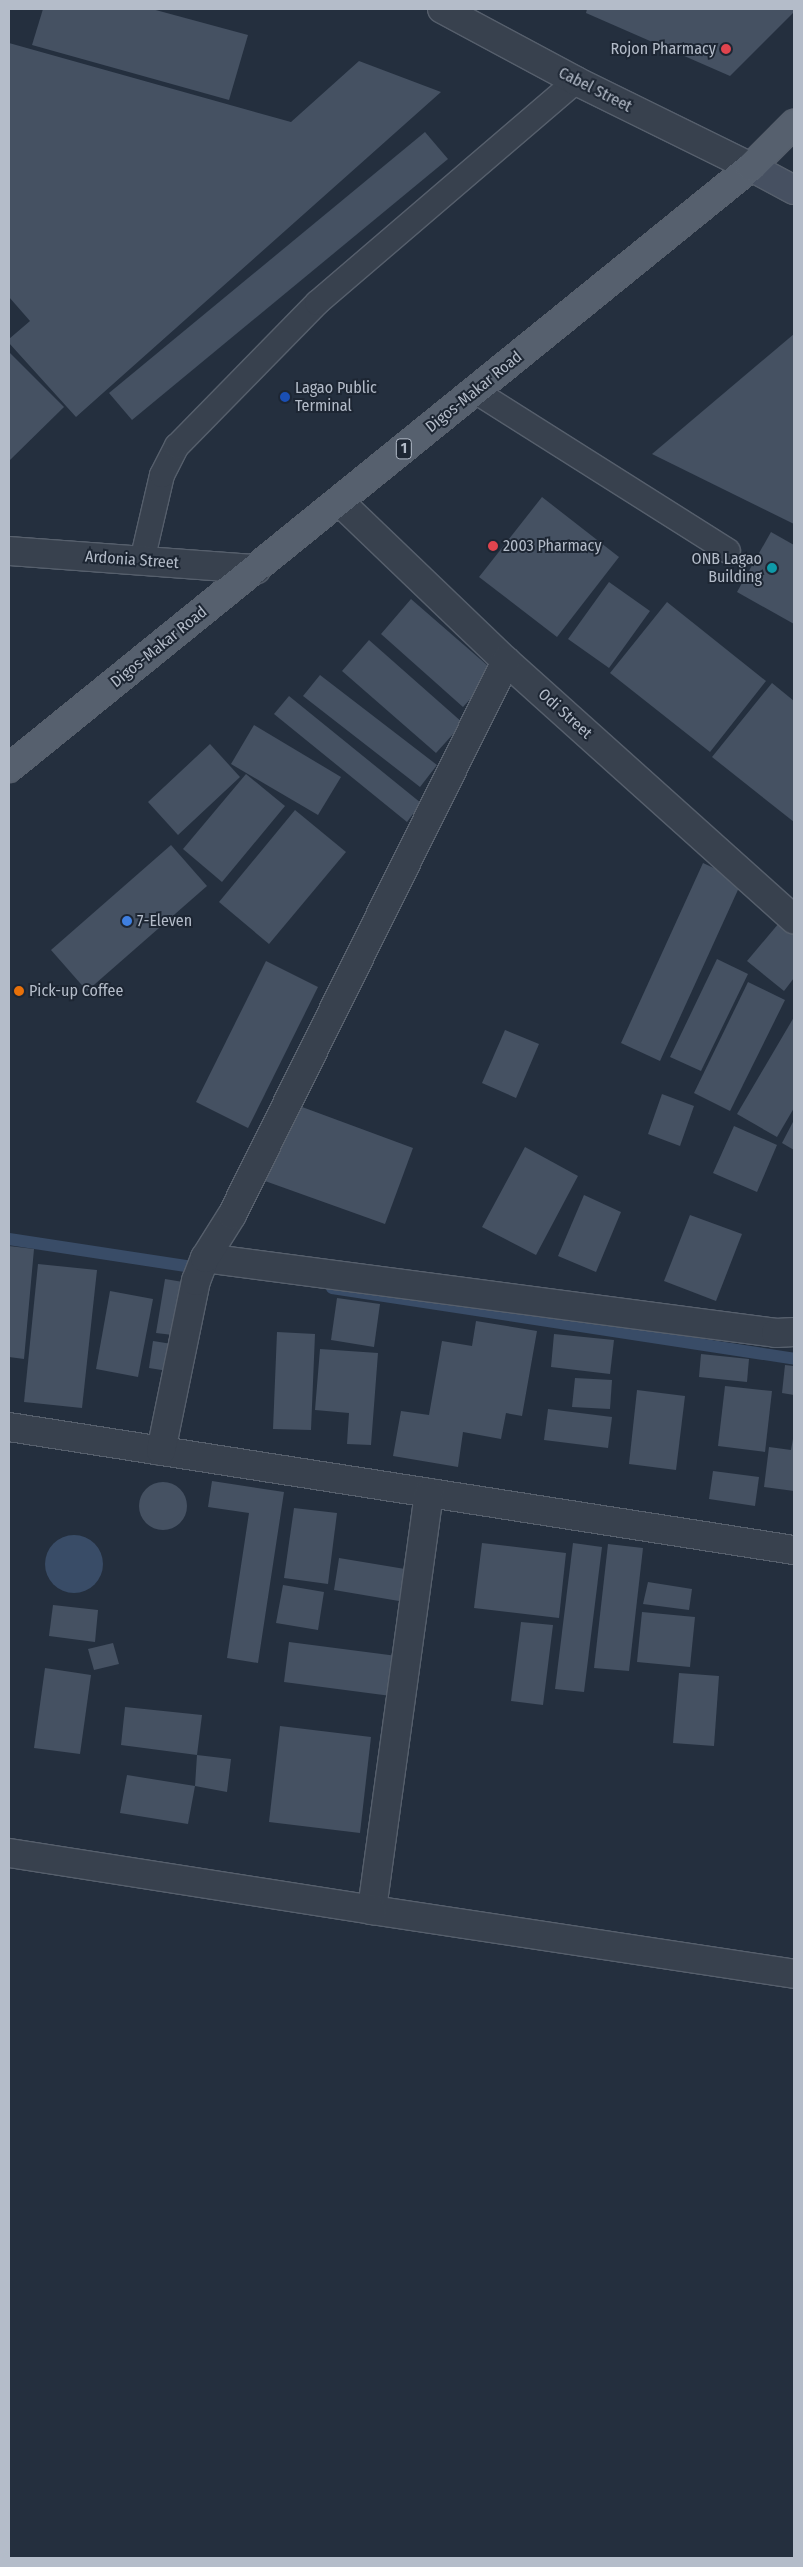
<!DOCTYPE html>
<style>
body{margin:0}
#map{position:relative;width:803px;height:2567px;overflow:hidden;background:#242f3e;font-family:"Fira Sans Condensed",sans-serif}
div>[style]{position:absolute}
.water>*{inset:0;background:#394c67}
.round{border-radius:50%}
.stream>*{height:12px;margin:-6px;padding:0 6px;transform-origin:6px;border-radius:6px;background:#394c67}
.building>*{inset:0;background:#455162}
.roads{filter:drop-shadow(1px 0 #565f6c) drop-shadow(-1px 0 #565f6c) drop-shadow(0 1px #565f6c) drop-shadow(0 -1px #565f6c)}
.service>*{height:24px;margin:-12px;padding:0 12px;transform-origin:12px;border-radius:12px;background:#38414e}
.minor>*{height:28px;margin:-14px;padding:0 14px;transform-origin:14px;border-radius:14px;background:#38414e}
.tertiary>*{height:28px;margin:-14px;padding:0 14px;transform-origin:14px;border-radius:14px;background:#38414e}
.secondary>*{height:28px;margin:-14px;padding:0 14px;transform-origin:14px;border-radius:14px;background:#465061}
.primary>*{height:28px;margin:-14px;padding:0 14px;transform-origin:14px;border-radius:14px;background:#56606e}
.dots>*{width:14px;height:14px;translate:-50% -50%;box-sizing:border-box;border:2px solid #1d2633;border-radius:50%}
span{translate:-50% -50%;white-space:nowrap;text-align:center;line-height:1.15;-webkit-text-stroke:4px #1d2633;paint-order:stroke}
.shield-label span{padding:1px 4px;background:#1d2633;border:1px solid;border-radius:4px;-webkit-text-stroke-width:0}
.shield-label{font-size:15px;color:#b4bcc9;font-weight:700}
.poi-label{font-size:16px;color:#b4bcc9}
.right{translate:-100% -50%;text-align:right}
.left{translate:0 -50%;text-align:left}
.street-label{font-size:16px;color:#b4bcc9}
.frame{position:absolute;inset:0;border:10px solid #b4bcc9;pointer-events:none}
</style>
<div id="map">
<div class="water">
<div class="round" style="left:45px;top:1535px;width:58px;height:58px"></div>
</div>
<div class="stream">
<div style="left:9px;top:1239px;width:197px;rotate:8.7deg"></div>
<div style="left:332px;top:1288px;width:467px;rotate:8.7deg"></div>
</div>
<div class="building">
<div style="clip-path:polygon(43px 9px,152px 9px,248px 35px,229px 100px,32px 45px)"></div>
<div style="clip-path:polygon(587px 9px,794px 9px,794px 12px,730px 76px,586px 13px)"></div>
<div style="clip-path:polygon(9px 43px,291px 122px,359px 61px,441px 92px,76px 417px,9px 343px,9px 339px,30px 321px,9px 297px)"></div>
<div style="clip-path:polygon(425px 132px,448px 159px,132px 420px,109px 393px)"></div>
<div style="clip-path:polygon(794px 334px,794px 524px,652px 454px)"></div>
<div style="clip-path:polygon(9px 352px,64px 407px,9px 461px)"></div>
<div style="clip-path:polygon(542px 497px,619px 557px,557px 637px,479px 577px)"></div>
<div style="clip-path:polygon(771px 532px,794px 545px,794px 624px,737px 592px)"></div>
<div style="clip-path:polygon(609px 582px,650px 611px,609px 668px,568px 639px)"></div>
<div style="clip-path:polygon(411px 599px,495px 672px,463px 707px,381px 634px)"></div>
<div style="clip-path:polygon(667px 602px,766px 681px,710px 752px,610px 673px)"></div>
<div style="clip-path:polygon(369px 640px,463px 723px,436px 753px,342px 671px)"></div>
<div style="clip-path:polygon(320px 675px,437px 765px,420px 787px,303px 696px)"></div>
<div style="clip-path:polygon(772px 683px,794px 701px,794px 822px,712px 757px)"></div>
<div style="clip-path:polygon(289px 696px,421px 803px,407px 822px,274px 714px)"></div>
<div style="clip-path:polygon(254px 725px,341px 777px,318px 815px,231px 764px)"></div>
<div style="clip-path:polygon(210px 744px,240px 777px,178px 835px,148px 802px)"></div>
<div style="clip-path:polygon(246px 774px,285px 806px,222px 882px,183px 849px)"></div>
<div style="clip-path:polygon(295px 810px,346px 852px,269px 944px,219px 902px)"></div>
<div style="clip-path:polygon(171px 845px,207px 886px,87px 991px,51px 950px)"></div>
<div style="clip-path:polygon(703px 863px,742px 881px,660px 1061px,621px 1043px)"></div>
<div style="clip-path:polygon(779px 923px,794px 935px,794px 978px,784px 991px,747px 961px)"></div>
<div style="clip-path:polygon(717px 959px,748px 974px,701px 1071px,670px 1057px)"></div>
<div style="clip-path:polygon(266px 961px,318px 987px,248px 1128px,196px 1102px)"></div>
<div style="clip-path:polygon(748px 982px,785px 1000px,730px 1111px,694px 1093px)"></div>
<div style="clip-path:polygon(794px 1017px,794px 1108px,777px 1137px,737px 1114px)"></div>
<div style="clip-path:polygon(505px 1030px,539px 1044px,516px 1098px,482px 1083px)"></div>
<div style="clip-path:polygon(662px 1094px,694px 1106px,680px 1146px,648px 1134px)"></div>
<div style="clip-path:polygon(294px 1104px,413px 1148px,385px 1224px,265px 1181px)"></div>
<div style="clip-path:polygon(794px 1120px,794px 1150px,782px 1143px)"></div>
<div style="clip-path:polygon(734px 1126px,777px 1145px,757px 1192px,713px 1173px)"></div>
<div style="clip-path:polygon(525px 1147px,578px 1176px,536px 1255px,482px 1227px)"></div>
<div style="clip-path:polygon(584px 1195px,621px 1212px,596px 1272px,558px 1256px)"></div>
<div style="clip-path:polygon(690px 1215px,742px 1234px,716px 1301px,664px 1281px)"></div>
<div style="clip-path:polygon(9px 1246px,34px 1249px,24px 1359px,9px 1357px)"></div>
<div style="clip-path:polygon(38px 1264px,97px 1270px,82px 1408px,24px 1402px)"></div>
<div style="clip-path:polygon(165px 1279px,183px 1282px,173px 1335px,156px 1333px)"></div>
<div style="clip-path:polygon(110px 1291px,153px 1299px,138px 1377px,96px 1369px)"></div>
<div style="clip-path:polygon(337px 1298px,380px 1304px,374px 1347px,331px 1340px)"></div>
<div style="clip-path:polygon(476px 1321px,537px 1331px,522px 1416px,506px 1413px,501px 1439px,463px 1432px,458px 1467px,393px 1456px,401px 1411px,429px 1415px,442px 1341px,472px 1346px)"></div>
<div style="clip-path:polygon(277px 1332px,315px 1334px,311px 1430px,273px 1429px)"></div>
<div style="clip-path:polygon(554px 1334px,614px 1340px,610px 1374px,551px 1367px)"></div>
<div style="clip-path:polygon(153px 1341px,172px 1344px,168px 1371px,149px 1368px)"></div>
<div style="clip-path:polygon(320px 1349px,378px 1353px,371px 1445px,347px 1444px,349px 1413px,315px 1410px)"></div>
<div style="clip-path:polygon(701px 1354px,749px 1359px,747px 1382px,699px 1377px)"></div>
<div style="clip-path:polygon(785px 1365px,794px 1366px,794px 1395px,782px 1393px)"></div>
<div style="clip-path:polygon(575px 1378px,612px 1380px,610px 1409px,572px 1407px)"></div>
<div style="clip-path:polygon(725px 1386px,772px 1391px,765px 1452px,718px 1446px)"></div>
<div style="clip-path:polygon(637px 1390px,685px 1396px,676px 1470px,629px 1464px)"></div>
<div style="clip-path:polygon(548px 1409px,612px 1417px,608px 1448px,544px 1440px)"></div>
<div style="clip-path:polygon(794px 1433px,794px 1491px,764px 1487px,769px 1447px,791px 1450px)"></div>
<div style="clip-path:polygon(713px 1471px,759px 1477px,755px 1506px,709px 1499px)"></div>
<div style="clip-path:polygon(212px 1481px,284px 1492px,258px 1663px,227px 1658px,249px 1513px,208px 1507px)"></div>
<div class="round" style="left:139px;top:1482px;width:48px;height:48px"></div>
<div style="clip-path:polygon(294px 1508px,337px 1513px,328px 1584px,284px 1578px)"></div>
<div style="clip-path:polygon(482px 1543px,566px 1553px,559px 1618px,474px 1608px)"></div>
<div style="clip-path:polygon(573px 1543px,602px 1547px,584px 1692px,555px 1689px)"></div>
<div style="clip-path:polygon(608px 1544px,643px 1548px,629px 1671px,594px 1668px)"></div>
<div style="clip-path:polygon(339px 1558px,405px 1569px,399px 1601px,334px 1590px)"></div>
<div style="clip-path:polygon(648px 1582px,692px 1589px,689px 1610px,643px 1604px)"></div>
<div style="clip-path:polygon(283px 1585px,324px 1592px,318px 1630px,276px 1623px)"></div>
<div style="clip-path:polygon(53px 1605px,98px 1610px,95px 1642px,49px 1636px)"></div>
<div style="clip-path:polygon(642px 1612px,695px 1617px,690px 1667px,637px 1662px)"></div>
<div style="clip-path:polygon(521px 1622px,553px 1625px,543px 1705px,511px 1701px)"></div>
<div style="clip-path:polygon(289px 1642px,397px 1656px,391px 1696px,284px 1682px)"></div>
<div style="clip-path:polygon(113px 1643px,119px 1664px,94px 1670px,88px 1649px)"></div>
<div style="clip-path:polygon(45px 1668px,91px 1675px,80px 1754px,34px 1748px)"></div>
<div style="clip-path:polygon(679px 1673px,719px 1676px,714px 1746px,673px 1743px)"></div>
<div style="clip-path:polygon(125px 1707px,202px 1715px,197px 1755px,231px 1759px,227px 1792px,195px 1786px,188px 1824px,120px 1813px,127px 1775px,195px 1786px,197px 1755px,121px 1745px)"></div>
<div style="clip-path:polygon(280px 1726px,371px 1737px,360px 1833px,269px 1822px)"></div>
</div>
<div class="roads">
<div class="service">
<div style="left:475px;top:391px;width:299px;rotate:32.3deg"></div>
<div style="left:142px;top:561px;width:88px;rotate:-76.9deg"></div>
<div style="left:162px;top:475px;width:33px;rotate:-63deg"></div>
<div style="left:177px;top:446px;width:200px;rotate:-45.6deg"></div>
<div style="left:317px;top:303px;width:341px;rotate:-40.6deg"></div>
</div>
<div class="minor">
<div style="left:340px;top:502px;width:230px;rotate:43.8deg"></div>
<div style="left:506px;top:661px;width:387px;rotate:41.9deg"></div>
<div style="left:9px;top:551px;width:248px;rotate:4.2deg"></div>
<div style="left:205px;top:1258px;width:576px;rotate:7.48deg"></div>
<div style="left:776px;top:1333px;width:18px;rotate:-3deg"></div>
<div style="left:9px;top:1427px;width:795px;rotate:8.91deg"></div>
<div style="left:161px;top:1451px;width:174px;rotate:-78.4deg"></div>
<div style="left:196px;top:1281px;width:25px;rotate:-69deg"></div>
<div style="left:205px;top:1258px;width:51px;rotate:-57.9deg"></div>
<div style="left:232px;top:1215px;width:618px;rotate:-63.68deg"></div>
<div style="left:429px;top:1493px;width:421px;rotate:97.8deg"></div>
<div style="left:372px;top:1910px;width:427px;rotate:8.6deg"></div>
<div style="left:9px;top:1853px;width:367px;rotate:8.9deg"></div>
</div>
<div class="tertiary">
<div style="left:442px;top:9px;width:152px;rotate:28.2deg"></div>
<div style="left:576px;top:81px;width:195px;rotate:26.2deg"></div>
</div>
<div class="secondary">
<div style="left:751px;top:167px;width:49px;rotate:28.1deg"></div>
</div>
<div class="primary">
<div style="left:9px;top:768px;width:955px;rotate:-39.01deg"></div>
<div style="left:751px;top:167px;width:61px;rotate:-45deg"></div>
</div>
</div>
<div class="dots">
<div style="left:726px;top:49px;background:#e0444e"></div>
<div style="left:285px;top:397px;background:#1a4fb4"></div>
<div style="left:493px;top:546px;background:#e0444e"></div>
<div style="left:772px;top:568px;background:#0f9aa8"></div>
<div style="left:127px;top:921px;background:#3f7fe0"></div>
<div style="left:19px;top:991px;background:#e8710a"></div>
</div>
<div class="shield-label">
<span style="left:404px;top:449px">1</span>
</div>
<div class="poi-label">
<span class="right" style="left:716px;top:49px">Rojon Pharmacy</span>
<span class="left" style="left:295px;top:397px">Lagao Public<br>Terminal</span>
<span class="left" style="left:503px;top:546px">2003 Pharmacy</span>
<span class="right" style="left:762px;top:568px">ONB Lagao<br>Building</span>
<span class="left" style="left:137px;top:921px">7-Eleven</span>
<span class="left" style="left:29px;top:991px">Pick-up Coffee</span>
</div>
<div class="street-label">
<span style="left:595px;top:90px;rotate:27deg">Cabel Street</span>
<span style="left:474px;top:392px;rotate:-39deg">Digos-Makar Road</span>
<span style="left:132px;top:560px;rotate:4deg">Ardonia Street</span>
<span style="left:159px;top:647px;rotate:-39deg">Digos-Makar Road</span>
<span style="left:565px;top:714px;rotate:42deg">Odi Street</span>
</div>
<div class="frame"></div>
</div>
